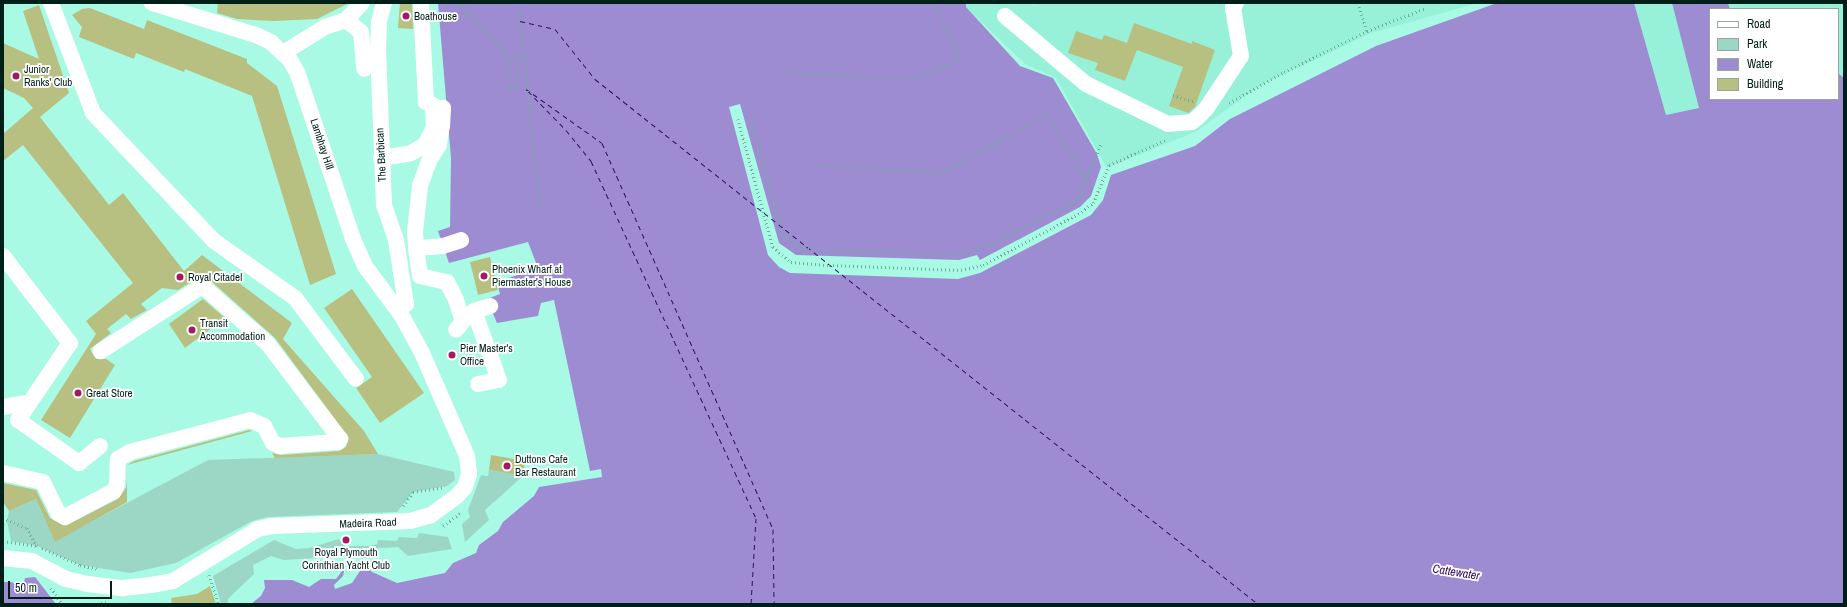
<!DOCTYPE html>
<style>
body{margin:0}
#map{position:relative;width:1847px;height:607px;overflow:hidden;background:#a9fae4;font-family:"Archivo Narrow",sans-serif}
div>[style]{position:absolute}
.built>*{inset:0;background:#96f1d8}
.green>*{inset:0;background:#9cd7c6}
.water>*{inset:0;background:#9d8cd2}
.ferry>*{height:1px;margin-top:-0.5px;transform-origin:0;background:repeating-linear-gradient(90deg,#310e62 0 5px,transparent 0 9px)}
.building>*{inset:0;background:#b7c080}
.path>*{height:2.5px;margin-top:-1.25px;transform-origin:0;background:repeating-linear-gradient(90deg,#6eae9d 0 1px,transparent 0 4px)}
.minor>*{height:16px;margin:-8px;padding:0 8px;transform-origin:8px;border-radius:8px;background:#fff}
.dots>*{width:11px;height:11px;translate:-50% -50%;box-sizing:border-box;border:2px solid #fff;border-radius:50%}
span{translate:-50% -50%;white-space:nowrap;text-align:center;line-height:1.15;-webkit-text-stroke:3.5px #fff;paint-order:stroke}
.poi-label{font-size:11px;color:#001f18}
.left{translate:0 -50%;text-align:left}
.street-label{font-size:11px;color:#001f18}
.water-label{font-size:12px;color:#310e62;font-style:italic}
.frame{position:absolute;inset:0;border:4px solid #001f18;pointer-events:none}
.legend{position:absolute;left:1709px;top:8px;width:130px;height:92px;box-sizing:border-box;background:#fff;border:1px solid #99a5a3;margin:0;padding:5px 7px;list-style:none;font-size:12px;color:#001f18}
.legend li{display:flex;align-items:center;gap:8px;height:20px}
.legend b{width:20px;border:1px solid #99a5a3}
.scale{position:absolute;left:8px;top:581px;width:104px;height:18px;box-sizing:border-box;border:2px solid #001f18;border-top:0;padding-left:5px;font-size:12px;line-height:14px;white-space:nowrap;color:#001f18;-webkit-text-stroke:3px #fff;paint-order:stroke}
</style>
<div id="map">
<div class="built">
<div style="clip-path:polygon(966px 3px,1027px 3px,1035px 5px,1036px 3px,1478px 3px,1371px 33px,1256px 88px,1197px 131px,1107px 168px,1056px 78px,1025px 64px,966px 7px)"></div>
<div style="clip-path:polygon(1634px 3px,1672px 3px,1699px 108px,1666px 115px)"></div>
<div style="clip-path:polygon(1729px 3px,1844px 3px,1844px 78px,1838px 73px,1838px 9px,1730px 9px)"></div>
</div>
<div class="green">
<div style="clip-path:polygon(378px 454px,454px 472px,455px 480px,447px 486px,413px 492px,397px 512px,268px 517px,252px 521px,176px 563px,130px 573px,80px 565px,37px 546px,11px 541px,7px 521px,9px 511px,36px 499px,55px 541px,208px 460px)"></div>
<div style="clip-path:polygon(489px 470px,523px 476px,485px 510px,489px 520px,465px 542px,462px 524px,470px 517px,468px 510px,481px 475px,488px 476px)"></div>
<div style="clip-path:polygon(419px 533px,448px 537px,452px 549px,408px 556px,398px 547px,349px 550px,341px 546px,341px 552px,336px 558px,323px 553px,316px 558px,284px 560px,271px 556px,253px 565px,254px 574px,228px 599px,228px 604px,221px 604px,213px 576px,274px 540px,296px 549px,309px 548px,339px 539px,346px 546px,370px 546px,377px 544px,378px 540px,397px 541px,399px 537px,417px 538px)"></div>
</div>
<div class="water">
<div style="clip-path:polygon(438px 3px,966px 3px,966px 7px,1020px 66px,1053px 78px,1097px 154px,1101px 167px,1091px 196px,1080px 207px,980px 260px,977px 255px,959px 260px,796px 255px,779px 243px,740px 104px,729px 107px,768px 255px,779px 267px,790px 273px,958px 279px,980px 273px,1091px 215px,1103px 200px,1111px 175px,1195px 146px,1230px 119px,1376px 46px,1497px 3px,1634px 3px,1666px 115px,1699px 108px,1672px 3px,1728px 3px,1730px 9px,1710px 9px,1710px 99px,1838px 99px,1838px 73px,1844px 78px,1844px 604px,234px 604px,251px 604px,261px 596px,265px 588px,264px 580px,292px 580px,309px 587px,321px 579px,336px 579px,345px 567px,343px 576px,334px 585px,335px 589px,352px 583px,364px 565px,372px 572px,397px 583px,445px 573px,453px 563px,476px 553px,479px 545px,498px 531px,503px 522px,534px 496px,539px 487px,602px 477px,601px 469px,590px 471px,554px 300px,541px 303px,538px 316px,497px 323px,487px 299px,500px 294px,497px 282px,538px 268px,528px 242px,449px 263px,438px 231px,450px 227px,451px 158px)"></div>
<div style="clip-path:polygon(35px 577px,56px 604px,3px 604px,3px 582px,12px 582px,22px 590px,25px 578px)"></div>
</div>
<div class="ferry">
<div style="left:520px;top:21px;width:36px;rotate:13deg"></div>
<div style="left:555px;top:29px;width:64px;rotate:51.3deg"></div>
<div style="left:595px;top:79px;width:846px;rotate:38.37deg"></div>
<div style="left:526px;top:89px;width:93px;rotate:35.4deg"></div>
<div style="left:602px;top:143px;width:422px;rotate:66.1deg"></div>
<div style="left:773px;top:529px;width:75px;rotate:89.2deg"></div>
<div style="left:528px;top:91px;width:54px;rotate:45.7deg"></div>
<div style="left:566px;top:130px;width:40px;rotate:51deg"></div>
<div style="left:591px;top:161px;width:393px;rotate:65.2deg"></div>
<div style="left:756px;top:518px;width:86px;rotate:93.3deg"></div>
</div>
<div class="building">
<div style="clip-path:polygon(218px 3px,349px 3px,317px 19px,274px 21px,237px 19px,217px 13px)"></div>
<div style="clip-path:polygon(400px 3px,412px 3px,413px 29px,398px 28px)"></div>
<div style="clip-path:polygon(39px 5px,69px 93px,40px 117px,109px 205px,123px 193px,184px 271px,202px 255px,292px 323px,283px 339px,364px 431px,378px 454px,275px 458px,272px 453px,281px 455px,339px 451px,346px 447px,349px 438px,275px 338px,211px 281px,205px 278px,194px 280px,178px 290px,162px 288px,141px 304px,147px 310px,131px 319px,126px 314px,107px 329px,111px 333px,90px 349px,96px 359px,106px 359px,115px 365px,70px 438px,41px 420px,96px 334px,86px 321px,133px 283px,23px 145px,3px 161px,3px 134px,33px 108px,24px 98px,3px 88px,3px 43px,39px 59px,23px 11px)"></div>
<div style="clip-path:polygon(90px 8px,144px 29px,147px 20px,247px 59px,247px 63px,277px 86px,336px 274px,310px 285px,252px 96px,185px 69px,184px 72px,136px 53px,134px 59px,79px 37px,82px 27px,72px 15px,82px 9px)"></div>
<div style="clip-path:polygon(1134px 23px,1192px 44px,1192px 41px,1215px 50px,1195px 107px,1188px 113px,1169px 106px,1183px 67px,1137px 50px,1125px 81px,1095px 70px,1098px 63px,1068px 53px,1076px 31px,1102px 40px,1104px 35px,1127px 43px)"></div>
<div style="clip-path:polygon(490px 257px,498px 290px,478px 295px,470px 262px)"></div>
<div style="clip-path:polygon(352px 289px,424px 393px,380px 423px,356px 388px,372px 377px,324px 308px)"></div>
<div style="clip-path:polygon(203px 299px,225px 318px,185px 348px,169px 324px)"></div>
<div style="clip-path:polygon(249px 430px,252px 431px,127px 465px,134px 461px)"></div>
<div style="clip-path:polygon(491px 455px,525px 461px,523px 476px,489px 470px)"></div>
<div style="clip-path:polygon(127px 480px,127px 502px,55px 542px,36px 499px,9px 511px,3px 502px,3px 483px,36px 490px,50px 518px,65px 526px,118px 499px,126px 488px)"></div>
<div style="clip-path:polygon(210px 586px,216px 604px,172px 604px,171px 598px,197px 594px)"></div>
</div>
<div class="path">
<div style="left:459px;top:3px;width:70px;rotate:46.7deg"></div>
<div style="left:507px;top:54px;width:35px;rotate:85deg"></div>
<div style="left:510px;top:89px;width:7px;rotate:-8deg"></div>
<div style="left:517px;top:88px;width:33px;rotate:-92deg"></div>
<div style="left:516px;top:55px;width:7px;rotate:-8deg"></div>
<div style="left:519px;top:3px;width:204px;rotate:84.1deg"></div>
<div style="left:1358px;top:3px;width:29px;rotate:72deg"></div>
<div style="left:784px;top:72px;width:132px;rotate:3deg"></div>
<div style="left:916px;top:79px;width:48px;rotate:-24.4deg"></div>
<div style="left:960px;top:59px;width:62px;rotate:-115.7deg"></div>
<div style="left:1173px;top:95px;width:22px;rotate:18deg"></div>
<div style="left:1229px;top:103px;width:63px;rotate:-29.4deg"></div>
<div style="left:1284px;top:72px;width:93px;rotate:-26.3deg"></div>
<div style="left:1367px;top:31px;width:63px;rotate:-21.3deg"></div>
<div style="left:751px;top:117px;width:123px;rotate:74.4deg"></div>
<div style="left:784px;top:235px;width:21px;rotate:39deg"></div>
<div style="left:800px;top:248px;width:157px;rotate:2.2deg"></div>
<div style="left:957px;top:254px;width:33px;rotate:-16deg"></div>
<div style="left:989px;top:245px;width:102px;rotate:-27.6deg"></div>
<div style="left:1079px;top:198px;width:19px;rotate:-69deg"></div>
<div style="left:1086px;top:180px;width:76px;rotate:-121deg"></div>
<div style="left:1047px;top:115px;width:118px;rotate:150.6deg"></div>
<div style="left:944px;top:173px;width:129px;rotate:-176.5deg"></div>
<div style="left:738px;top:119px;width:133px;rotate:74.7deg"></div>
<div style="left:773px;top:247px;width:23px;rotate:40deg"></div>
<div style="left:791px;top:262px;width:38px;rotate:5deg"></div>
<div style="left:829px;top:265px;width:132px;rotate:2.2deg"></div>
<div style="left:961px;top:270px;width:23px;rotate:-13deg"></div>
<div style="left:983px;top:265px;width:108px;rotate:-28.2deg"></div>
<div style="left:1078px;top:214px;width:19px;rotate:-36deg"></div>
<div style="left:1093px;top:203px;width:41px;rotate:-67.2deg"></div>
<div style="left:1109px;top:165px;width:64px;rotate:-23.8deg"></div>
<div style="left:1086px;top:179px;width:38px;rotate:-67deg"></div>
<div style="left:403px;top:506px;width:17px;rotate:-54deg"></div>
<div style="left:413px;top:492px;width:32px;rotate:-9deg"></div>
<div style="left:3px;top:518px;width:26px;rotate:23deg"></div>
<div style="left:27px;top:528px;width:21px;rotate:61deg"></div>
<div style="left:3px;top:523px;width:4px;rotate:-27deg"></div>
<div style="left:443px;top:526px;width:21px;rotate:-37deg"></div>
<div style="left:3px;top:541px;width:34px;rotate:8deg"></div>
<div style="left:42px;top:548px;width:42px;rotate:24.1deg"></div>
<div style="left:80px;top:565px;width:19px;rotate:12deg"></div>
<div style="left:209px;top:575px;width:31px;rotate:71deg"></div>
<div style="left:51px;top:588px;width:19px;rotate:55deg"></div>
<div style="left:97px;top:604px;width:9px;rotate:-13deg"></div>
</div>
<div class="minor">
<div style="left:51px;top:3px;width:118px;rotate:69.1deg"></div>
<div style="left:93px;top:113px;width:176px;rotate:46.6deg"></div>
<div style="left:214px;top:241px;width:99px;rotate:35.1deg"></div>
<div style="left:295px;top:298px;width:101px;rotate:53deg"></div>
<div style="left:384px;top:3px;width:20px;rotate:105deg"></div>
<div style="left:379px;top:22px;width:27px;rotate:92deg"></div>
<div style="left:378px;top:49px;width:156px;rotate:87.8deg"></div>
<div style="left:384px;top:205px;width:37px;rotate:71deg"></div>
<div style="left:396px;top:240px;width:65px;rotate:81.1deg"></div>
<div style="left:1005px;top:16px;width:106px;rotate:40deg"></div>
<div style="left:1086px;top:84px;width:91px;rotate:26deg"></div>
<div style="left:1168px;top:124px;width:24px;rotate:-5deg"></div>
<div style="left:1192px;top:122px;width:6px;rotate:-39deg"></div>
<div style="left:1197px;top:118px;width:13px;rotate:-45deg"></div>
<div style="left:1206px;top:109px;width:64px;rotate:-56.6deg"></div>
<div style="left:1241px;top:56px;width:49px;rotate:-99.5deg"></div>
<div style="left:1233px;top:8px;width:6px;rotate:-59deg"></div>
<div style="left:346px;top:20px;width:19px;rotate:39deg"></div>
<div style="left:361px;top:32px;width:37px;rotate:85deg"></div>
<div style="left:283px;top:53px;width:49px;rotate:-31.8deg"></div>
<div style="left:325px;top:27px;width:22px;rotate:-18deg"></div>
<div style="left:346px;top:20px;width:23px;rotate:-47deg"></div>
<div style="left:433px;top:108px;width:10px"></div>
<div style="left:443px;top:108px;width:17px;rotate:93deg"></div>
<div style="left:442px;top:125px;width:20px;rotate:99deg"></div>
<div style="left:439px;top:145px;width:19px;rotate:122deg"></div>
<div style="left:429px;top:161px;width:27px;rotate:110deg"></div>
<div style="left:420px;top:186px;width:46px;rotate:96.2deg"></div>
<div style="left:415px;top:232px;width:16px;rotate:86deg"></div>
<div style="left:416px;top:248px;width:28px;rotate:82deg"></div>
<div style="left:420px;top:276px;width:28px;rotate:13deg"></div>
<div style="left:447px;top:282px;width:20px;rotate:63deg"></div>
<div style="left:456px;top:300px;width:22px;rotate:72deg"></div>
<div style="left:463px;top:321px;width:11px;rotate:128deg"></div>
<div style="left:381px;top:158px;width:30px;rotate:-9deg"></div>
<div style="left:411px;top:153px;width:16px;rotate:-30deg"></div>
<div style="left:425px;top:145px;width:20px;rotate:-63deg"></div>
<div style="left:434px;top:127px;width:22px;rotate:-93deg"></div>
<div style="left:433px;top:105px;width:8px;rotate:-157deg"></div>
<div style="left:426px;top:102px;width:99px;rotate:-92.9deg"></div>
<div style="left:416px;top:248px;width:27px;rotate:-4deg"></div>
<div style="left:443px;top:246px;width:19px;rotate:-18deg"></div>
<div style="left:3px;top:256px;width:110px;rotate:52.4deg"></div>
<div style="left:70px;top:343px;width:93px;rotate:124deg"></div>
<div style="left:18px;top:420px;width:75px;rotate:35.2deg"></div>
<div style="left:79px;top:463px;width:27px;rotate:-39deg"></div>
<div style="left:478px;top:384px;width:21px;rotate:-11deg"></div>
<div style="left:499px;top:380px;width:73px;rotate:-109.9deg"></div>
<div style="left:474px;top:311px;width:17px;rotate:-17deg"></div>
<div style="left:3px;top:407px;width:27px;rotate:-10deg"></div>
<div style="left:3px;top:473px;width:41px;rotate:12.7deg"></div>
<div style="left:43px;top:482px;width:34px;rotate:64deg"></div>
<div style="left:58px;top:513px;width:8px;rotate:30deg"></div>
<div style="left:65px;top:517px;width:55px;rotate:-28deg"></div>
<div style="left:114px;top:491px;width:8px;rotate:-67deg"></div>
<div style="left:117px;top:484px;width:25px;rotate:-88deg"></div>
<div style="left:118px;top:459px;width:14px;rotate:-30deg"></div>
<div style="left:130px;top:452px;width:124px;rotate:-14.9deg"></div>
<div style="left:250px;top:420px;width:15px;rotate:23deg"></div>
<div style="left:264px;top:426px;width:19px;rotate:62deg"></div>
<div style="left:273px;top:443px;width:8px;rotate:23deg"></div>
<div style="left:280px;top:446px;width:58px;rotate:-3.9deg"></div>
<div style="left:338px;top:442px;width:4px;rotate:-56deg"></div>
<div style="left:340px;top:439px;width:119px;rotate:-127.2deg"></div>
<div style="left:268px;top:344px;width:84px;rotate:-138.4deg"></div>
<div style="left:205px;top:288px;width:6px;rotate:180deg"></div>
<div style="left:199px;top:288px;width:117px;rotate:147.3deg"></div>
<div style="left:3px;top:558px;width:29px;rotate:6deg"></div>
<div style="left:32px;top:561px;width:38px;rotate:28deg"></div>
<div style="left:66px;top:579px;width:23px;rotate:13deg"></div>
<div style="left:88px;top:584px;width:35px;rotate:7deg"></div>
<div style="left:123px;top:588px;width:28px;rotate:-6deg"></div>
<div style="left:151px;top:585px;width:22px;rotate:-10deg"></div>
<div style="left:173px;top:581px;width:100px;rotate:-31.5deg"></div>
<div style="left:258px;top:529px;width:14px;rotate:-12deg"></div>
<div style="left:272px;top:526px;width:138px;rotate:-2.1deg"></div>
<div style="left:410px;top:521px;width:22px;rotate:-16deg"></div>
<div style="left:431px;top:515px;width:32px;rotate:-36deg"></div>
<div style="left:457px;top:496px;width:12px;rotate:-48deg"></div>
<div style="left:465px;top:487px;width:14px;rotate:-73deg"></div>
<div style="left:469px;top:474px;width:18px;rotate:-96deg"></div>
<div style="left:467px;top:456px;width:112px;rotate:-113.6deg"></div>
<div style="left:422px;top:353px;width:42px;rotate:-118.4deg"></div>
<div style="left:402px;top:316px;width:62px;rotate:-126.5deg"></div>
<div style="left:365px;top:266px;width:30px;rotate:-114deg"></div>
<div style="left:353px;top:239px;width:176px;rotate:-108.5deg"></div>
<div style="left:297px;top:72px;width:14px;rotate:-120deg"></div>
<div style="left:290px;top:60px;width:26px;rotate:-137deg"></div>
<div style="left:271px;top:42px;width:17px;rotate:-155deg"></div>
<div style="left:256px;top:35px;width:109px;rotate:-162.9deg"></div>
</div>
<div class="dots">
<div style="left:406px;top:16px;background:#a31962"></div>
<div style="left:16px;top:76px;background:#a31962"></div>
<div style="left:484px;top:276px;background:#a31962"></div>
<div style="left:180px;top:277px;background:#a31962"></div>
<div style="left:192px;top:330px;background:#a31962"></div>
<div style="left:452px;top:355px;background:#a31962"></div>
<div style="left:78px;top:393px;background:#a31962"></div>
<div style="left:507px;top:466px;background:#a31962"></div>
<div style="left:346px;top:540px;background:#a31962"></div>
</div>
<div class="poi-label">
<span class="left" style="left:414px;top:16px">Boathouse</span>
<span class="left" style="left:24px;top:76px">Junior<br>Ranks' Club</span>
<span class="left" style="left:492px;top:276px">Phoenix Wharf at<br>Piermaster's House</span>
<span class="left" style="left:188px;top:277px">Royal Citadel</span>
<span class="left" style="left:200px;top:330px">Transit<br>Accommodation</span>
<span class="left" style="left:460px;top:355px">Pier Master's<br>Office</span>
<span class="left" style="left:86px;top:393px">Great Store</span>
<span class="left" style="left:515px;top:466px">Duttons Cafe<br>Bar Restaurant</span>
<span style="left:346px;top:559px">Royal Plymouth<br>Corinthian Yacht Club</span>
</div>
<div class="street-label">
<span style="left:322px;top:144px;rotate:72deg">Lambhay Hill</span>
<span style="left:381px;top:155px;rotate:-93deg">The Barbican</span>
<span style="left:368px;top:523px;rotate:-2deg">Madeira Road</span>
</div>
<div class="water-label">
<span style="left:1456px;top:573px;rotate:9deg">Cattewater</span>
</div>
<div class="frame"></div>
<ul class="legend">
<li><b style="height:5px;background:#fff"></b>Road</li>
<li><b style="height:11px;background:#9cd7c6"></b>Park</li>
<li><b style="height:11px;background:#9d8cd2"></b>Water</li>
<li><b style="height:11px;background:#b7c080"></b>Building</li>
</ul>
<div class="scale">50 m</div>
</div>
